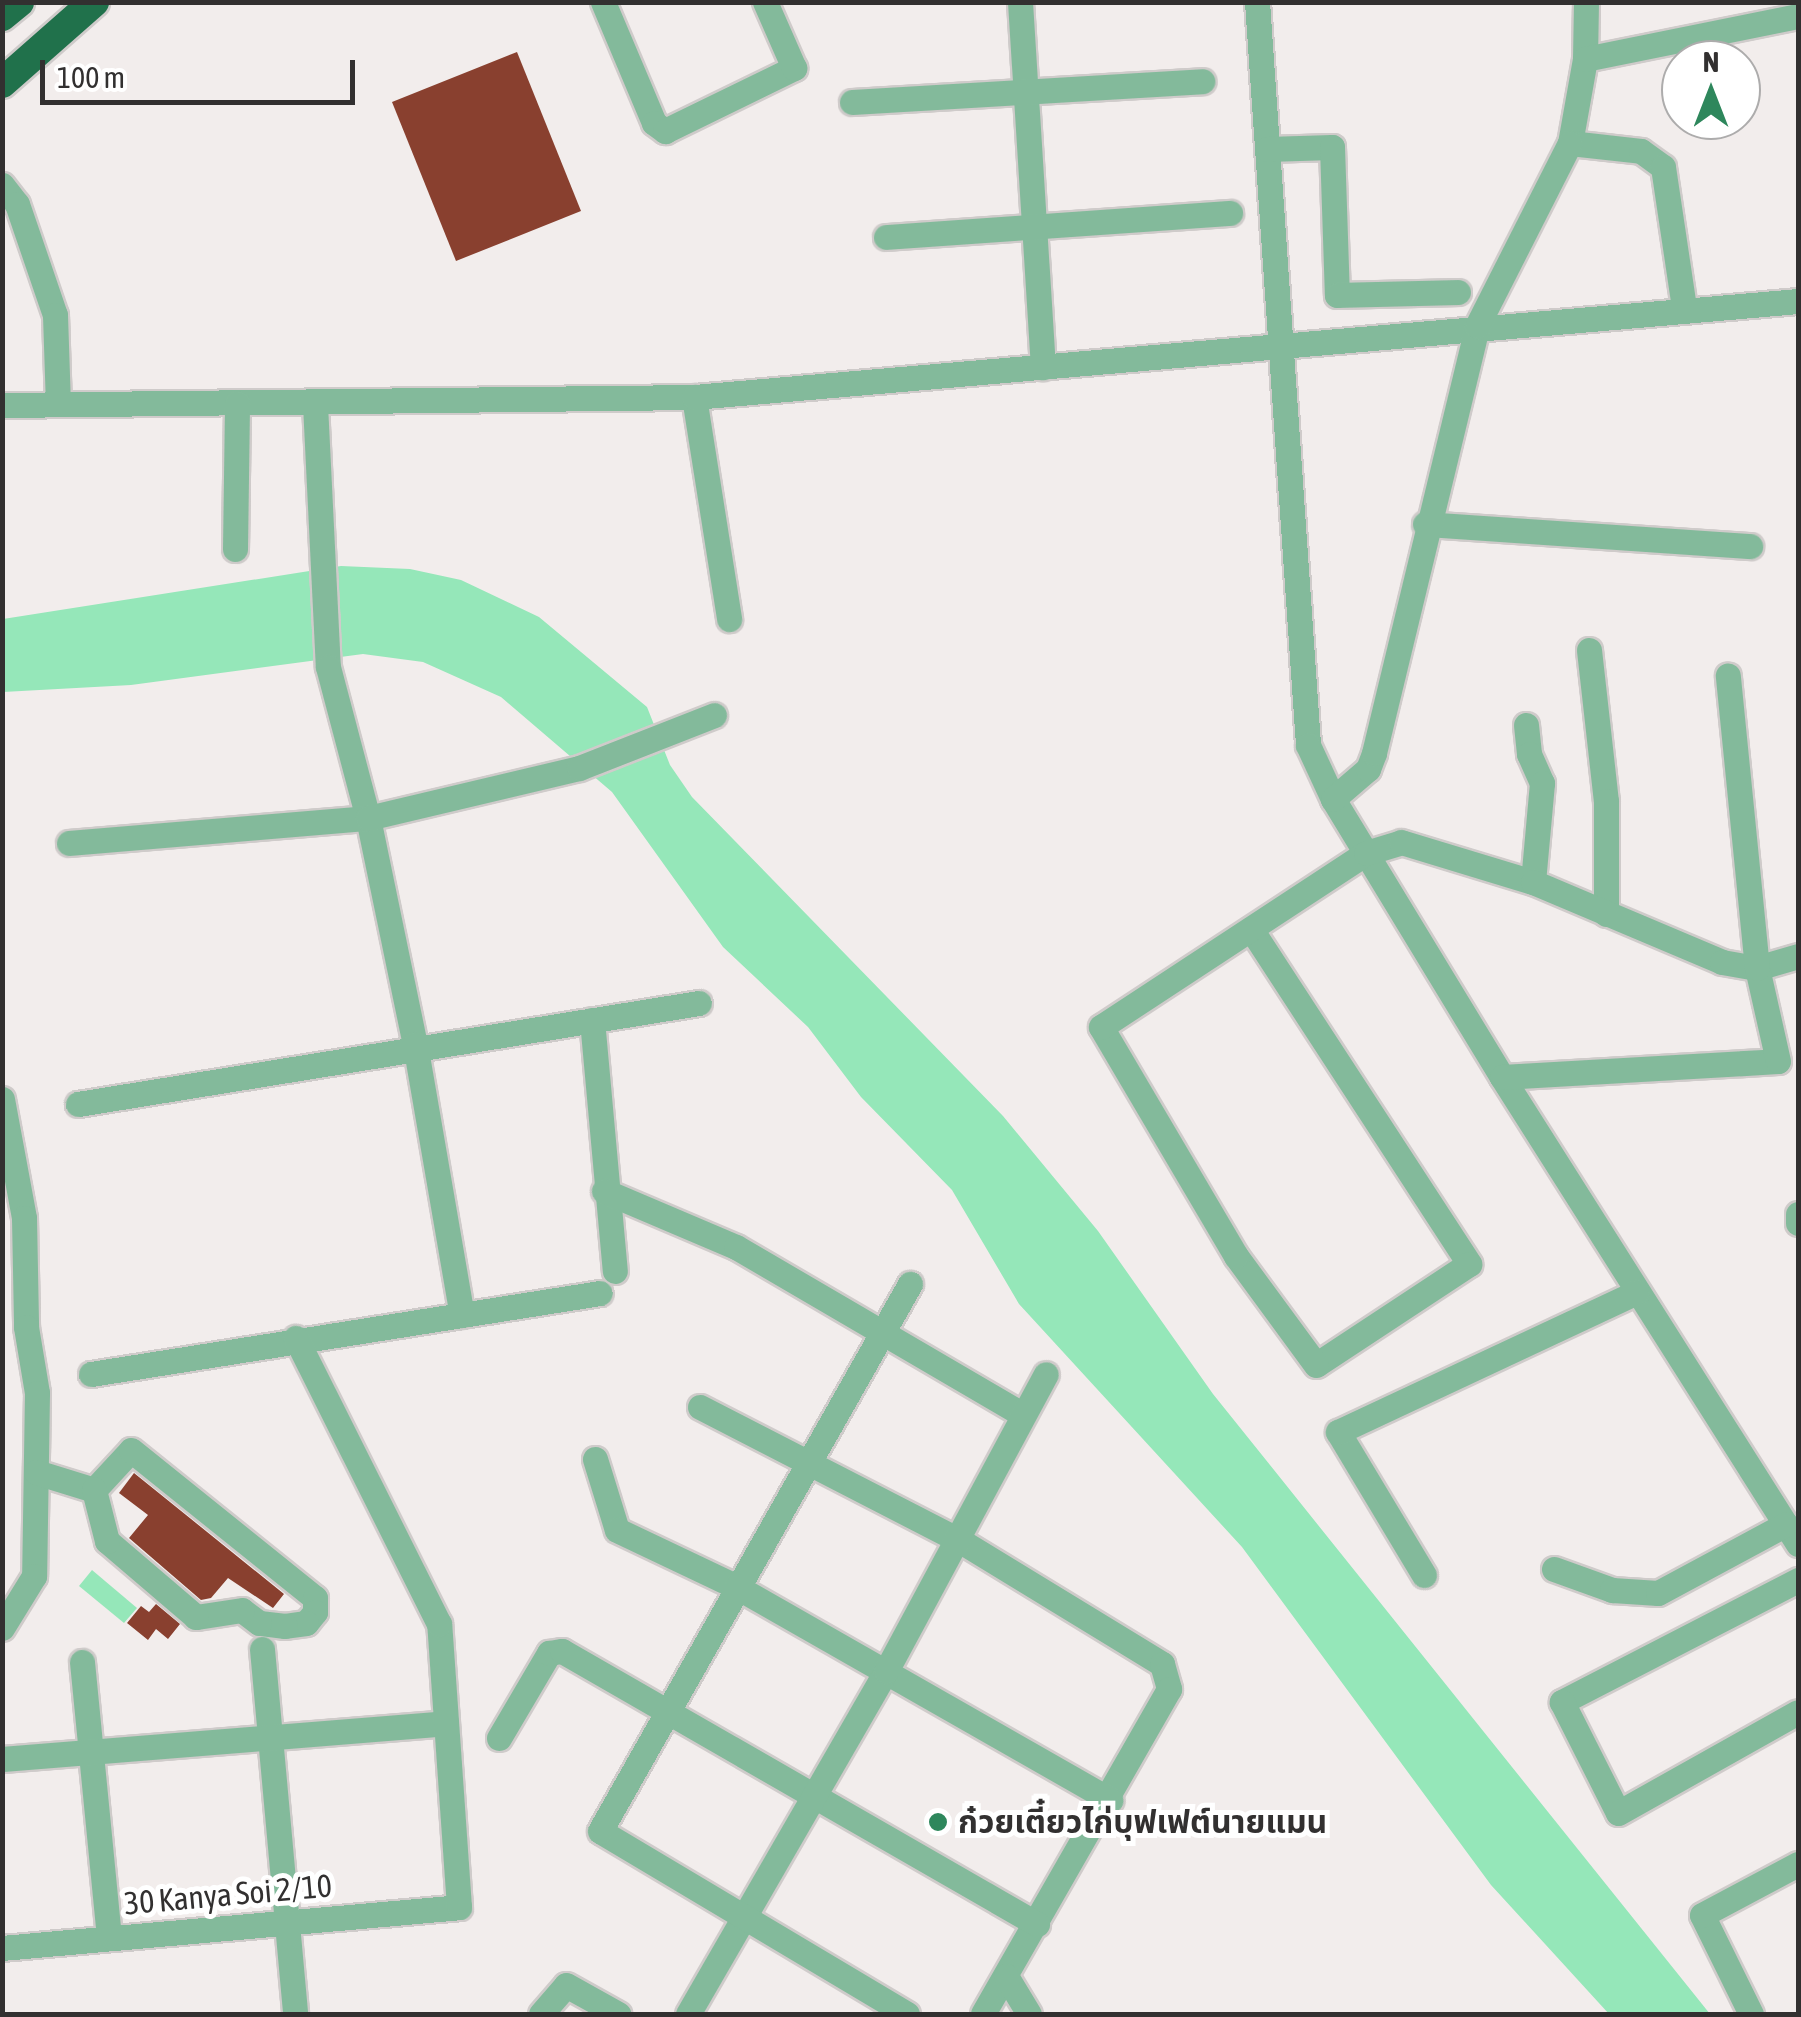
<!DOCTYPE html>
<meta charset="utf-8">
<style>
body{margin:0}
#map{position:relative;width:1801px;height:2017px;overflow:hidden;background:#f2edec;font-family:"Asap Condensed","Noto Sans Thai",sans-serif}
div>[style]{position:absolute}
.water>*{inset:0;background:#95e7b9}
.building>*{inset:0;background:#89402f}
.roads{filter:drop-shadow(2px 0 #cfcbca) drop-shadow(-2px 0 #cfcbca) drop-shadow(0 2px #cfcbca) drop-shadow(0 -2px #cfcbca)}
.minor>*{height:25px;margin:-12.5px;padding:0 12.5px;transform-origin:12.5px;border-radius:12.5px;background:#83ba9b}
.highway>*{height:30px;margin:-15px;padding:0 15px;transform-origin:15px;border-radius:15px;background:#20714b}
.dots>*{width:28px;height:28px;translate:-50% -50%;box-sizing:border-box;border:5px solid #fff;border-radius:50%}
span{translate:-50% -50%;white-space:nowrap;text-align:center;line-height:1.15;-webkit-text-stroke:10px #fff;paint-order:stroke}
.poi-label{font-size:32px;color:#323030;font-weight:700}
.left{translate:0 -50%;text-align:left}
.street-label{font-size:32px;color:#323030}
.frame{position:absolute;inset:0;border:5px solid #323030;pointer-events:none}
.north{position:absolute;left:1661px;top:40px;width:100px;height:100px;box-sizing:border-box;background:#fff;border:2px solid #adacac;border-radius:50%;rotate:0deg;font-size:28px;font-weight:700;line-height:40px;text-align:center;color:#323030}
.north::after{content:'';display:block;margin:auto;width:35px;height:45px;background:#2e875c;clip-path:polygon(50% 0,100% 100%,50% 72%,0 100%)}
.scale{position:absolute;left:40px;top:60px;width:315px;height:45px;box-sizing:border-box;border:5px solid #323030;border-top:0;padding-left:12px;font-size:30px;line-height:35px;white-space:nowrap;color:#323030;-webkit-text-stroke:8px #fff;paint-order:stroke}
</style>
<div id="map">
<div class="water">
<div style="clip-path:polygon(341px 566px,410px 569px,461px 580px,539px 617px,647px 707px,670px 765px,692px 797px,1003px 1116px,1098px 1231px,1213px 1394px,1710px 2014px,1609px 2014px,1491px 1885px,1242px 1547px,1019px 1304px,952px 1190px,861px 1097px,808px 1027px,723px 947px,612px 792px,501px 697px,423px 662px,363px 654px,131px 685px,3px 692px,3px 619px)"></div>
<div style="clip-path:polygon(92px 1570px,137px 1608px,124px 1623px,79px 1586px)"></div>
</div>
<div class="building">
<div style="clip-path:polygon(517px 52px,581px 211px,456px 261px,392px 102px)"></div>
<div style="clip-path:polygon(134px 1473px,284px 1594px,273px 1608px,228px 1578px,211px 1598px,201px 1600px,129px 1538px,148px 1515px,119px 1493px)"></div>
<div style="clip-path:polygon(156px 1604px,180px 1624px,168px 1639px,156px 1629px,148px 1640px,127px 1623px,141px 1606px,149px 1612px)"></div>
</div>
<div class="roads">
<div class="minor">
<div style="left:603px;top:2px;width:131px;rotate:67.1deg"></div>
<div style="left:654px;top:123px;width:14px;rotate:36deg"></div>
<div style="left:665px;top:131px;width:144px;rotate:-26deg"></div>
<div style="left:794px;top:68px;width:72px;rotate:-113.7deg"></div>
<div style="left:1020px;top:2px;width:366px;rotate:86.4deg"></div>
<div style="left:1257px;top:2px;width:745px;rotate:86.07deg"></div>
<div style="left:1308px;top:745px;width:60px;rotate:65.2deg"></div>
<div style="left:1333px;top:799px;width:325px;rotate:58.7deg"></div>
<div style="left:1502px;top:1077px;width:553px;rotate:57.63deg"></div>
<div style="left:1586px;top:2px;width:57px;rotate:91deg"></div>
<div style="left:1585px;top:59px;width:85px;rotate:100.1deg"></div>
<div style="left:1570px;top:143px;width:71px;rotate:6.4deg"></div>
<div style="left:1641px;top:151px;width:27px;rotate:36deg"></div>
<div style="left:1663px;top:167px;width:143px;rotate:81.5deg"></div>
<div style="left:1585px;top:59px;width:217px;rotate:-11.4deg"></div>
<div style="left:852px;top:102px;width:351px;rotate:-3.4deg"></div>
<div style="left:1267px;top:149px;width:65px;rotate:-1.8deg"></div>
<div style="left:1332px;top:147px;width:148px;rotate:88.1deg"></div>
<div style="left:1337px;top:295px;width:121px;rotate:-1.4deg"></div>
<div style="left:2px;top:185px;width:24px;rotate:52deg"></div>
<div style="left:17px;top:204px;width:117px;rotate:71.1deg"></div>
<div style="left:55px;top:315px;width:89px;rotate:88.1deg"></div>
<div style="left:886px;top:237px;width:345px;rotate:-4deg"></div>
<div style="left:694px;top:397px;width:225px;rotate:81deg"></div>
<div style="left:315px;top:404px;width:263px;rotate:87.2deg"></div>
<div style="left:328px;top:667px;width:156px;rotate:75.2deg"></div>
<div style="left:368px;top:818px;width:231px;rotate:78.3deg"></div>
<div style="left:415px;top:1044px;width:275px;rotate:80.2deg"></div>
<div style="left:2px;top:405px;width:692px;rotate:-0.66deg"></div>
<div style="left:694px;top:397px;width:1108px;rotate:-4.97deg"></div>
<div style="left:1425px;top:524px;width:326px;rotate:3.9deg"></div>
<div style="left:235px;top:549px;width:146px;rotate:-89.2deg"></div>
<div style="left:1589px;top:650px;width:152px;rotate:83.6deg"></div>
<div style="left:1606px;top:801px;width:113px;rotate:90deg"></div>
<div style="left:1526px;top:725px;width:29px;rotate:84deg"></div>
<div style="left:1529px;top:754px;width:32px;rotate:66deg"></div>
<div style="left:1542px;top:783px;width:99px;rotate:95.2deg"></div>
<div style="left:1333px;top:799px;width:46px;rotate:-40.6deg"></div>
<div style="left:1368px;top:769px;width:17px;rotate:-69deg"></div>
<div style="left:1374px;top:753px;width:439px;rotate:-76.4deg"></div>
<div style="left:1477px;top:326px;width:205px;rotate:-63.1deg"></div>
<div style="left:69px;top:843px;width:300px;rotate:-4.8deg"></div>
<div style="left:368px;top:818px;width:217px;rotate:-13.3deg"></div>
<div style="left:579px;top:768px;width:145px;rotate:-21.4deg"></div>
<div style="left:1251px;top:929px;width:400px;rotate:56.9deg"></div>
<div style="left:1469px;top:1264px;width:183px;rotate:146.6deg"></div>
<div style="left:1316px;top:1365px;width:135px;rotate:-126.3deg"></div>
<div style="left:1236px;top:1256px;width:266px;rotate:-120.5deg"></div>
<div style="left:1101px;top:1027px;width:317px;rotate:-33.3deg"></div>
<div style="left:1366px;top:853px;width:37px;rotate:-17deg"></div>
<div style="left:1401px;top:842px;width:138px;rotate:16.9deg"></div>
<div style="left:1533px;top:882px;width:205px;rotate:22.9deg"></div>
<div style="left:1722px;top:962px;width:36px;rotate:10deg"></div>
<div style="left:1757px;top:968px;width:43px;rotate:-16.3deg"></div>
<div style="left:592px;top:1020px;width:252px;rotate:84.8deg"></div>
<div style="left:1502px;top:1077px;width:276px;rotate:-3.3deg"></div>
<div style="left:1778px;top:1061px;width:95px;rotate:-102.7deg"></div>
<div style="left:1757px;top:968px;width:294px;rotate:-95.7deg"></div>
<div style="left:2px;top:1099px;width:121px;rotate:79.5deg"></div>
<div style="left:24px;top:1218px;width:109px;rotate:88.9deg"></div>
<div style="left:26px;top:1327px;width:67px;rotate:80.5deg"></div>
<div style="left:37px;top:1393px;width:183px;rotate:90.9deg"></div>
<div style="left:34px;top:1576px;width:61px;rotate:121.6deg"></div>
<div style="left:78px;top:1104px;width:629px;rotate:-9.24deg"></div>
<div style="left:604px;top:1191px;width:143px;rotate:23deg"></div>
<div style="left:736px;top:1247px;width:331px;rotate:30.3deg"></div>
<div style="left:1798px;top:1214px;width:9px;rotate:90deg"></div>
<div style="left:91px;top:1374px;width:515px;rotate:-9.04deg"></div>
<div style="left:700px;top:1407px;width:291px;rotate:27.2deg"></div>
<div style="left:959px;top:1540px;width:238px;rotate:31.4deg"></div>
<div style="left:1162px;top:1664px;width:26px;rotate:74deg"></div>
<div style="left:1169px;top:1689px;width:374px;rotate:119.8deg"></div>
<div style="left:595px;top:1459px;width:74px;rotate:72.8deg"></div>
<div style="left:617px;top:1530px;width:133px;rotate:25.4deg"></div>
<div style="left:737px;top:1587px;width:430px;rotate:29.7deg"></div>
<div style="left:36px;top:1472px;width:61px;rotate:17.2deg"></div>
<div style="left:94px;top:1490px;width:54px;rotate:-47.2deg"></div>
<div style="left:131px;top:1450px;width:236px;rotate:38.8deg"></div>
<div style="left:315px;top:1598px;width:14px;rotate:90deg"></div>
<div style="left:315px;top:1612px;width:14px;rotate:129deg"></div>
<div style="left:306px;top:1623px;width:21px;rotate:172deg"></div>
<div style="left:285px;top:1626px;width:26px;rotate:-173deg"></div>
<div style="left:259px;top:1623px;width:21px;rotate:-143deg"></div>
<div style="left:242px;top:1610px;width:47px;rotate:171.3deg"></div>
<div style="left:196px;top:1617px;width:117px;rotate:-139.5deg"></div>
<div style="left:107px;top:1541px;width:53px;rotate:-104.3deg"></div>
<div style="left:1554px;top:1569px;width:62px;rotate:19.9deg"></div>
<div style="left:1612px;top:1590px;width:46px;rotate:3.7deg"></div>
<div style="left:1658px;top:1593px;width:145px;rotate:-28.3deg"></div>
<div style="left:1424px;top:1575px;width:167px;rotate:-121deg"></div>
<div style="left:1338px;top:1432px;width:330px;rotate:-25.1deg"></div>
<div style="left:1798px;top:1580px;width:266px;rotate:152.7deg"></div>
<div style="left:1562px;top:1702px;width:124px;rotate:63.2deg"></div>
<div style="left:1618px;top:1813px;width:206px;rotate:-29.3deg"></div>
<div style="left:262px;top:1649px;width:366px;rotate:84.8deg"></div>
<div style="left:82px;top:1662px;width:277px;rotate:84.4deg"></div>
<div style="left:499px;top:1738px;width:99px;rotate:-59.5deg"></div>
<div style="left:549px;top:1653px;width:13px;rotate:-9deg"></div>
<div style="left:562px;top:1651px;width:548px;rotate:29.89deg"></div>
<div style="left:2px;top:1759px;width:445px;rotate:-4.6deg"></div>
<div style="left:2px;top:1948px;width:459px;rotate:-5.1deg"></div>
<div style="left:459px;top:1907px;width:284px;rotate:-94deg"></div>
<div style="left:439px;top:1624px;width:320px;rotate:-116.6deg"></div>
<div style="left:1006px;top:1976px;width:44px;rotate:58.8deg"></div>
<div style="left:541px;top:2014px;width:38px;rotate:-49deg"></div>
<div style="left:566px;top:1985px;width:60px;rotate:29.1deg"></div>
<div style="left:688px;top:2014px;width:396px;rotate:-60deg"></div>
<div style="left:886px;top:1671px;width:337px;rotate:-61.7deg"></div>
<div style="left:907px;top:2014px;width:357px;rotate:-149.2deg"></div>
<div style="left:600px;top:1831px;width:629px;rotate:-60.46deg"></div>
<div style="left:1751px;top:2014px;width:110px;rotate:-116.3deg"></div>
<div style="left:1702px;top:1915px;width:109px;rotate:-28deg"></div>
</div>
<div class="highway">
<div style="left:2px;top:16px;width:22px;rotate:-39deg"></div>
<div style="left:2px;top:83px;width:123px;rotate:-41.4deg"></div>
</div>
</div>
<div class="dots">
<div style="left:938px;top:1822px;background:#2e875c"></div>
</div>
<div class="poi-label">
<span class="left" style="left:958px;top:1822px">ก๋วยเตี๋ยวไก่บุฟเฟต์นายแมน</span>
</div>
<div class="street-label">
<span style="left:228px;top:1895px;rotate:-5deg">30 Kanya Soi 2/10</span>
</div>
<div class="frame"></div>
<div class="north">N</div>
<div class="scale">100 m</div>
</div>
